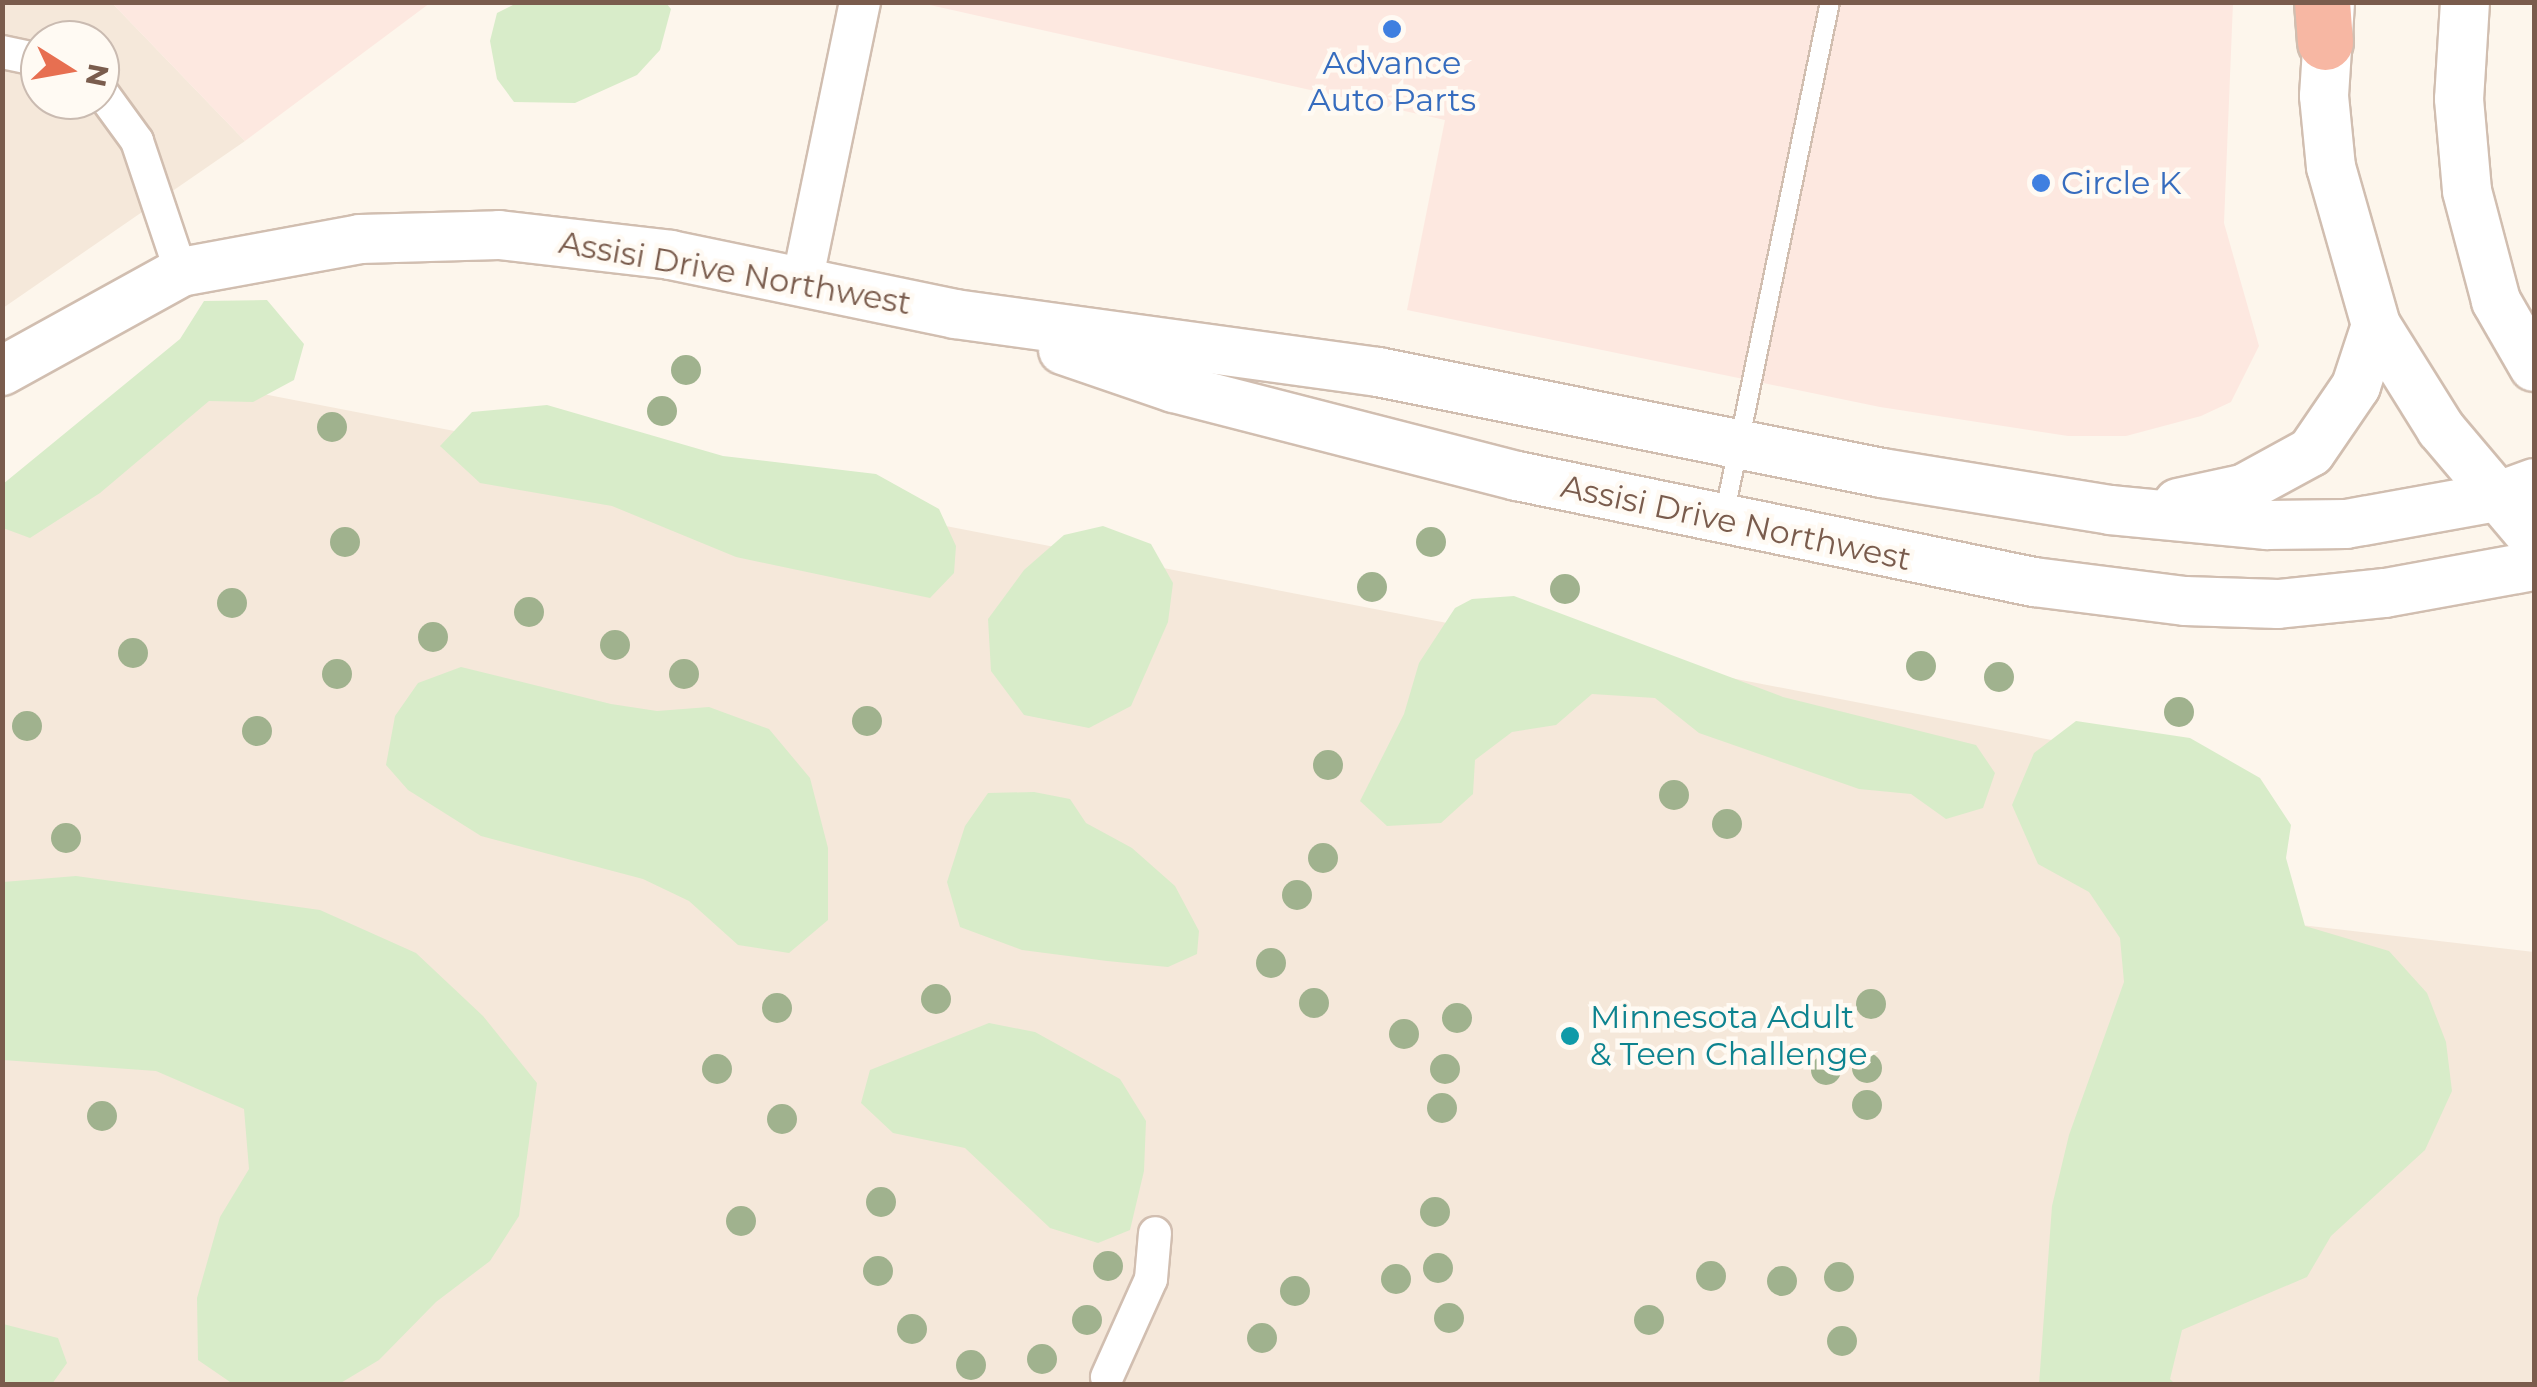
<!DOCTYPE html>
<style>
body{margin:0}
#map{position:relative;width:2537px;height:1387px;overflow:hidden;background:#fdf6ec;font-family:Montserrat,sans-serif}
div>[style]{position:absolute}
.residential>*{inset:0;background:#f5e8da}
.commercial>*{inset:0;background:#fde8e0}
.green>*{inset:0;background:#d8ecc9}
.roads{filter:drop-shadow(2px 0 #d1beb0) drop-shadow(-2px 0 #d1beb0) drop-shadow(0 2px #d1beb0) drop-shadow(0 -2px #d1beb0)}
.service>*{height:18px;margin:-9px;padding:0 9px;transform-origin:9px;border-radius:9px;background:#fff}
.minor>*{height:32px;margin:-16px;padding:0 16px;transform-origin:16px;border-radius:16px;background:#fff}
.tertiary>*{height:40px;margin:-20px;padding:0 20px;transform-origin:20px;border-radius:20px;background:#fff}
.secondary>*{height:48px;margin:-24px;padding:0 24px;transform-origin:24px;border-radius:24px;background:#fff}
.motorway>*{height:55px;margin:-27.5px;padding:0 27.5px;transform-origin:27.5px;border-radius:27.5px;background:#f7b7a3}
.trees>*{width:30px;height:30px;margin:-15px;border-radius:50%;background:#a0b28e}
.dots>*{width:28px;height:28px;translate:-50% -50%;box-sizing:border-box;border:5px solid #fffaf3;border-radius:50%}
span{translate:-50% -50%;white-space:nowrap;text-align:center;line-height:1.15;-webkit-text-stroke:9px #fffaf3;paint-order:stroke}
.shop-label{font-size:32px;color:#366cbe}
.left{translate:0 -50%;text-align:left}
.street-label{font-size:32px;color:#7a5c4d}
.culture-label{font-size:32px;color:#0d838f}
.frame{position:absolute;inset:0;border:5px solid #7a5c4d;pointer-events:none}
.north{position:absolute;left:20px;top:20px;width:100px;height:100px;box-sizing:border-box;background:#fffaf3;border:2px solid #cabbb1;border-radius:50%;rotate:101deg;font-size:28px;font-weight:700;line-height:40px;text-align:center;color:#7a5c4d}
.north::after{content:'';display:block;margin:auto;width:35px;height:45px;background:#e76f51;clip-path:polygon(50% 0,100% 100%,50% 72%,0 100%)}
</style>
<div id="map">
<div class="residential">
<div style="clip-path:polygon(evenodd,3px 3px,112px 3px,245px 141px,3px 308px,3px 3px,40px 40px,100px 40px,100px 100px,40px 100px,40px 40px)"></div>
<div style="clip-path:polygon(181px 378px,2243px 777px,2216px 915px,2534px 952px,2534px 1384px,3px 1384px,2px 507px)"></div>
</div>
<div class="commercial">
<div style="clip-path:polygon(112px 3px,430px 3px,245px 141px)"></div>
<div style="clip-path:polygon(921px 3px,2233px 3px,2224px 223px,2259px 346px,2231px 402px,2201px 416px,2126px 436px,2068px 436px,1880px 407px,1407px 310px,1445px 120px)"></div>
</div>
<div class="green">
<div style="clip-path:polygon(666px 3px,671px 9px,660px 50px,637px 75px,575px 103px,514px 102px,497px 79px,490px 41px,497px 13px,517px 3px)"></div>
<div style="clip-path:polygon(267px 300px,304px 344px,294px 380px,253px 402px,209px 401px,100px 493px,30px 538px,3px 528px,3px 484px,180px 339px,204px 301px)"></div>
<div style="clip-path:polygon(547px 405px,723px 456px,876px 474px,939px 509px,956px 546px,954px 573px,930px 598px,736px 557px,612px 506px,480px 483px,440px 446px,472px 412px)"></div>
<div style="clip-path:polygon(1103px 526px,1151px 544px,1173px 583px,1168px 622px,1131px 706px,1089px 728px,1024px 715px,991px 671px,988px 619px,1024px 570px,1064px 535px)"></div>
<div style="clip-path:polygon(1514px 596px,1783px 697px,1976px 745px,1995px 773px,1983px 808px,1946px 819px,1911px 794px,1859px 789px,1699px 733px,1655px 698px,1592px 694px,1556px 725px,1512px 732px,1475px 760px,1473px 794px,1441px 823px,1387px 826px,1360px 801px,1404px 714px,1419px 663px,1455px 608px,1472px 599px)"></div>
<div style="clip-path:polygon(461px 667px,611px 704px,657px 711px,709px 707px,769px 729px,810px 778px,828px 848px,828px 920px,789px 953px,738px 945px,689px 901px,643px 879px,481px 836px,408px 790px,386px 765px,395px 716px,418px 683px)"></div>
<div style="clip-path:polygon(2076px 721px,2190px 738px,2260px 778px,2291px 825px,2286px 858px,2305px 926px,2389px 951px,2427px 993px,2446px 1042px,2452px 1091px,2425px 1150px,2331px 1236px,2307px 1277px,2182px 1330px,2170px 1379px,2175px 1384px,2039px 1384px,2052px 1206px,2069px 1135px,2124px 982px,2120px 938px,2089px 892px,2038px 864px,2012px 805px,2034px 753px)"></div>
<div style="clip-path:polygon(1034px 792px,1070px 799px,1086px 823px,1132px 848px,1175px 886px,1199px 931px,1197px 954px,1168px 967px,1107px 961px,1022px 950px,960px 927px,947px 882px,965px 826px,988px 793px)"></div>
<div style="clip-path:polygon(76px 876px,320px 910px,416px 953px,483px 1016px,537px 1083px,519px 1216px,490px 1261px,436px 1302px,379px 1360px,339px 1384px,233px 1384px,198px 1360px,197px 1298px,220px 1217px,249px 1169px,244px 1109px,156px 1071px,3px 1060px,3px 882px)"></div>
<div style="clip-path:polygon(989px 1023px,1035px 1032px,1120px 1079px,1146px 1121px,1144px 1171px,1130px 1230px,1098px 1243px,1050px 1228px,965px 1148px,893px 1133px,861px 1103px,870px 1070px)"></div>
<div style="clip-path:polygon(3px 1324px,58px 1338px,67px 1363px,52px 1384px,3px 1384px)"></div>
</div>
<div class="roads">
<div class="service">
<div style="left:1724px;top:516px;width:525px;rotate:-78.35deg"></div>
</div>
<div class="minor">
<div style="left:2px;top:52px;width:39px;rotate:12deg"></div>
<div style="left:100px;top:90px;width:63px;rotate:54deg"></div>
<div style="left:137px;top:141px;width:138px;rotate:71.4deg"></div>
<div style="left:1107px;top:1377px;width:107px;rotate:-65.8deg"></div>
<div style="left:1151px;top:1279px;width:46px;rotate:-85deg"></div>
</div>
<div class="tertiary">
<div style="left:802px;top:282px;width:286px;rotate:-78.3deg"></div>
</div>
<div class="secondary">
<div style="left:2465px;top:2px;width:97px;rotate:93.5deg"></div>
<div style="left:2459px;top:99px;width:92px;rotate:85deg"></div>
<div style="left:2467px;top:191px;width:114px;rotate:75.2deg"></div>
<div style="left:2496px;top:301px;width:76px;rotate:60.1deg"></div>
<div style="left:2330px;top:3px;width:93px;rotate:93.7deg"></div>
<div style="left:2324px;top:96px;width:71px;rotate:84.4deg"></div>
<div style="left:2331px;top:167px;width:164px;rotate:74.1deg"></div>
<div style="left:2376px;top:325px;width:123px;rotate:58deg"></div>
<div style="left:2441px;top:429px;width:144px;rotate:49.8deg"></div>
<div style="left:1063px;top:350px;width:117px;rotate:18.9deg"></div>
<div style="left:1174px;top:388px;width:354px;rotate:14.4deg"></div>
<div style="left:1517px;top:476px;width:528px;rotate:11.59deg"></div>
<div style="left:2034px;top:582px;width:152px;rotate:7.2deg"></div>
<div style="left:2185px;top:601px;width:93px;rotate:1.8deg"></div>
<div style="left:2278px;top:604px;width:108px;rotate:-5.9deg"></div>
<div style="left:2385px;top:593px;width:151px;rotate:-10.3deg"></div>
<div style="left:2px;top:371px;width:205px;rotate:-28.9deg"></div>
<div style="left:181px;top:272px;width:182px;rotate:-10.4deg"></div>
<div style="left:360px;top:239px;width:139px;rotate:-1.6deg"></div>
<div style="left:499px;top:235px;width:173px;rotate:6.6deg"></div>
<div style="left:671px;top:255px;width:290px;rotate:11.7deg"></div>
<div style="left:955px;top:314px;width:427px;rotate:7.8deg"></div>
<div style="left:1378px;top:372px;width:514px;rotate:11.33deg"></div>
<div style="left:1882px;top:473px;width:231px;rotate:9.2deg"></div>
<div style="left:2110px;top:510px;width:158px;rotate:5.5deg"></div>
<div style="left:2267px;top:525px;width:79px;rotate:-0.7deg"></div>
<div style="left:2346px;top:524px;width:152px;rotate:-10.2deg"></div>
<div style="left:2496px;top:497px;width:40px;rotate:-20.2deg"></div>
<div style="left:2178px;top:503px;width:66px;rotate:-12.2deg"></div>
<div style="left:2243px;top:489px;width:77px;rotate:-28.6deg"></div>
<div style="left:2311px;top:452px;width:80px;rotate:-55.7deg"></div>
<div style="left:2356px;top:386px;width:64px;rotate:-71.8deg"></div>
</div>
<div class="motorway">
<div style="left:2322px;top:2px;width:40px;rotate:85.7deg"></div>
</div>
</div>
<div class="trees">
<div style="left:686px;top:370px"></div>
<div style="left:662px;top:411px"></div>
<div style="left:332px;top:427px"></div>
<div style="left:345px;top:542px"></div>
<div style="left:1431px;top:542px"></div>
<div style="left:1372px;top:587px"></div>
<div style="left:1565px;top:589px"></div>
<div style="left:232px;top:603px"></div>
<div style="left:529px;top:612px"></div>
<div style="left:433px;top:637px"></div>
<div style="left:615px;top:645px"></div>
<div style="left:133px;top:653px"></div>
<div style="left:1921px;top:666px"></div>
<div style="left:337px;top:674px"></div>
<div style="left:684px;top:674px"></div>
<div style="left:1999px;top:677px"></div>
<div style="left:2179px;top:712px"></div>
<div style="left:867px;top:721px"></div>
<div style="left:27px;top:726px"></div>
<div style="left:257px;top:731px"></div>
<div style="left:1328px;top:765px"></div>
<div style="left:1674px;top:795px"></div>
<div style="left:1727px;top:824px"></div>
<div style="left:66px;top:838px"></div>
<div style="left:1323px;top:858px"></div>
<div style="left:1297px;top:895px"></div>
<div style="left:1271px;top:963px"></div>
<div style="left:936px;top:999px"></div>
<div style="left:1314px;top:1003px"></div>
<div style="left:1871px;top:1004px"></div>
<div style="left:777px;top:1008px"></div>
<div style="left:1457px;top:1018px"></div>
<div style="left:1404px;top:1034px"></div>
<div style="left:1867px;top:1068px"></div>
<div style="left:717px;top:1069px"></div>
<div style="left:1445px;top:1069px"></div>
<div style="left:1826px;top:1070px"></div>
<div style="left:1867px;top:1105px"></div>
<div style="left:1442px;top:1108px"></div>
<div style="left:102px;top:1116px"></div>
<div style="left:782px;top:1119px"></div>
<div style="left:881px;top:1202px"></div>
<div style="left:1435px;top:1212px"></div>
<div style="left:741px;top:1221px"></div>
<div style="left:1108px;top:1266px"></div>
<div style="left:1438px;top:1268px"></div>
<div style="left:878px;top:1271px"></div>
<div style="left:1711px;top:1276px"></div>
<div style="left:1839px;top:1277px"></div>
<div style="left:1396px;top:1279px"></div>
<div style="left:1782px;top:1281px"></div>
<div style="left:1295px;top:1291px"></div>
<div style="left:1449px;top:1318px"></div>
<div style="left:1087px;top:1320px"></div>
<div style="left:1649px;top:1320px"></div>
<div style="left:912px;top:1329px"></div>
<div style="left:1262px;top:1338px"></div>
<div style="left:1842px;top:1341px"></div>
<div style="left:1042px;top:1359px"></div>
<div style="left:971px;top:1365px"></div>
</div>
<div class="dots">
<div style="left:1392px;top:29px;background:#3f7fe0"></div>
<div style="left:2041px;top:183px;background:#3f7fe0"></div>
<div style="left:1570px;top:1036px;background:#0f9aa8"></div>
</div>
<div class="shop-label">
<span style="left:1392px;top:82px">Advance<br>Auto Parts</span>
<span class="left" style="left:2061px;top:183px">Circle K</span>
</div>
<div class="street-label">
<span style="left:735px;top:273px;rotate:10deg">Assisi Drive Northwest</span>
<span style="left:1736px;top:523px;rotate:12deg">Assisi Drive Northwest</span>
</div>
<div class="culture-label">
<span class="left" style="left:1590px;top:1036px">Minnesota Adult<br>&amp; Teen Challenge</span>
</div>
<div class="frame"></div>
<div class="north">N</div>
</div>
